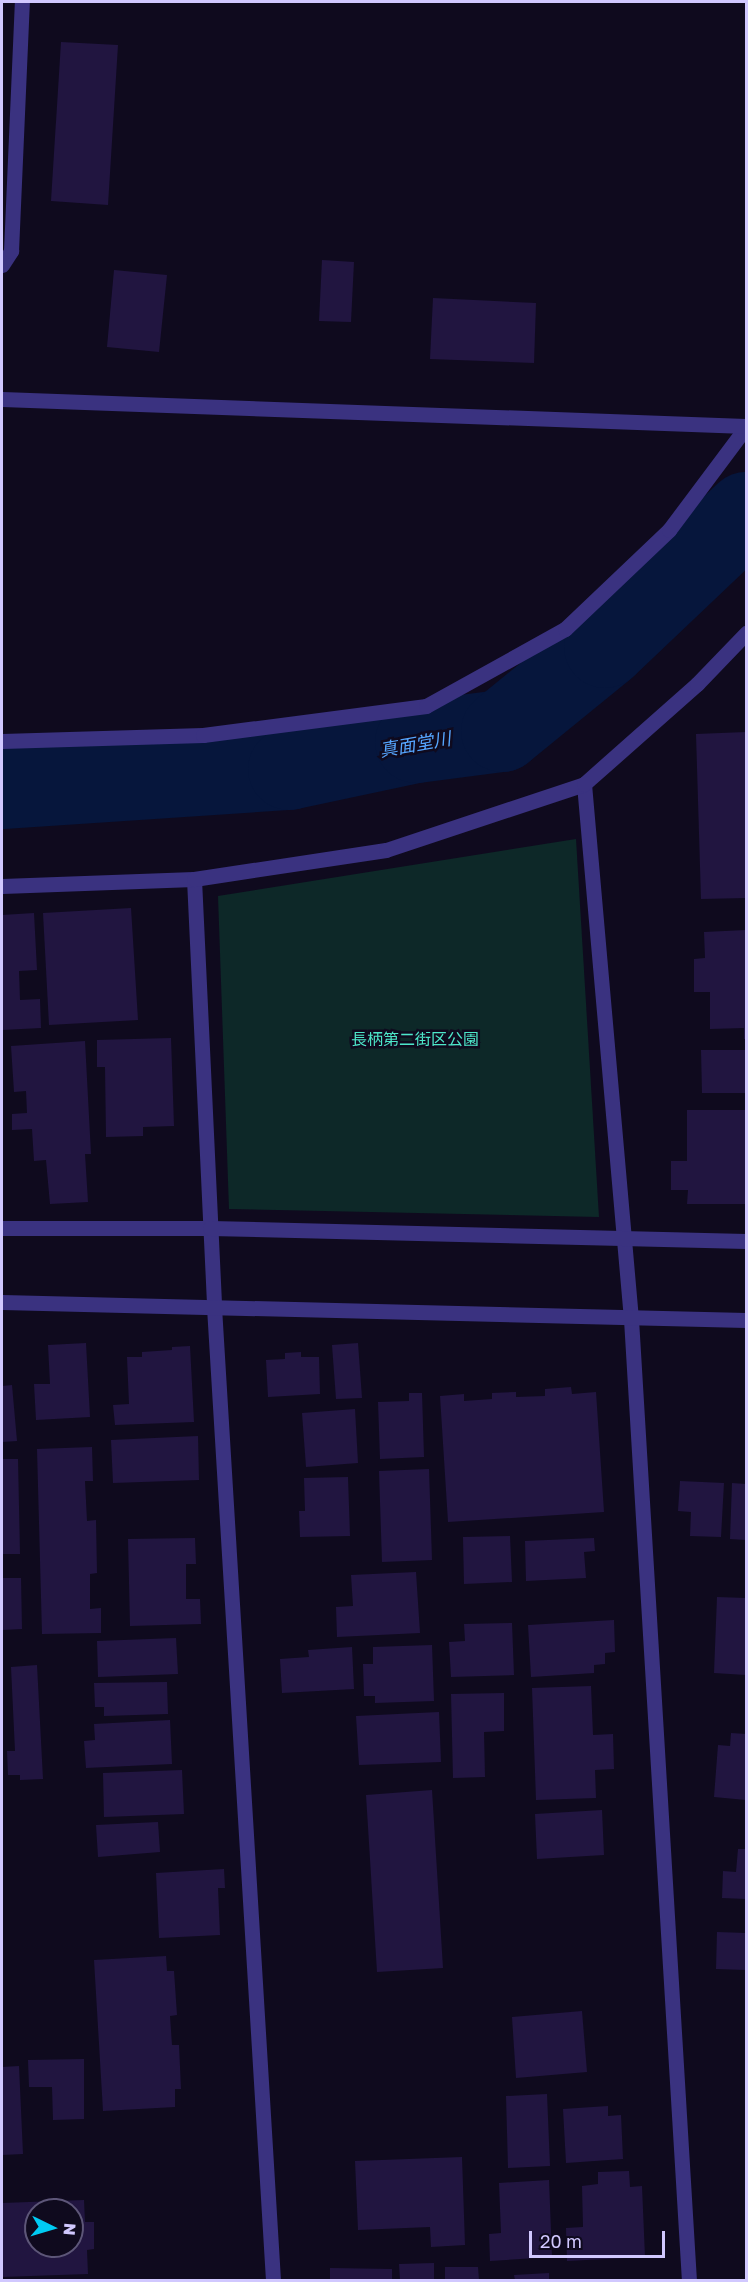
<!DOCTYPE html>
<meta charset="utf-8">
<style>
body{margin:0}
#map{position:relative;width:748px;height:2282px;overflow:hidden;background:#0f0a1e;font-family:"Golos Text","Noto Sans JP",sans-serif}
div>[style]{position:absolute}
.green>*{inset:0;background:#0d2828}
.river>*{height:82px;margin:-41px;padding:0 41px;transform-origin:41px;border-radius:41px;background:#06163c}
.building>*{inset:0;background:#211540}
.service>*{height:15px;margin:-7.5px;padding:0 7.5px;transform-origin:7.5px;border-radius:7.5px;background:#3a3280}
.minor>*{height:15px;margin:-7.5px;padding:0 7.5px;transform-origin:7.5px;border-radius:7.5px;background:#3a3280}
.tertiary>*{height:15px;margin:-7.5px;padding:0 7.5px;transform-origin:7.5px;border-radius:7.5px;background:#3a3280}
span{translate:-50% -50%;white-space:nowrap;text-align:center;line-height:1.15;-webkit-text-stroke:5px #0f0a1e;paint-order:stroke}
.park-label{font-size:16px;color:#4de6c9}
.water-label{font-size:18px;color:#56a6ff;font-style:italic}
.frame{position:absolute;inset:0;border:3px solid #d1c8ff;pointer-events:none}
.north{position:absolute;left:24px;top:2198px;width:60px;height:60px;box-sizing:border-box;background:#0f0a1e;border:2px solid #5d5678;border-radius:50%;rotate:95deg;font-size:16px;font-weight:700;line-height:24px;text-align:center;color:#d1c8ff}
.north::after{content:'';display:block;margin:auto;width:21px;height:27px;background:#00cbf3;clip-path:polygon(50% 0,100% 100%,50% 72%,0 100%)}
.scale{position:absolute;left:529px;top:2231px;width:136px;height:27px;box-sizing:border-box;border:3px solid #d1c8ff;border-top:0;padding-left:8px;font-size:18px;line-height:21px;white-space:nowrap;color:#d1c8ff;-webkit-text-stroke:4px #0f0a1e;paint-order:stroke}
</style>
<div id="map">
<div class="green">
<div style="clip-path:polygon(576px 839px,599px 1217px,229px 1209px,218px 896px)"></div>
</div>
<div class="river">
<div style="left:2px;top:788px;width:288px;rotate:-3.8deg"></div>
<div style="left:289px;top:769px;width:130px;rotate:-12deg"></div>
<div style="left:416px;top:742px;width:87px;rotate:-7.3deg"></div>
<div style="left:502px;top:731px;width:133px;rotate:-39.2deg"></div>
<div style="left:605px;top:647px;width:195px;rotate:-43.5deg"></div>
</div>
<div class="building">
<div style="clip-path:polygon(61px 42px,118px 45px,108px 205px,51px 201px)"></div>
<div style="clip-path:polygon(322px 260px,354px 262px,351px 322px,319px 321px)"></div>
<div style="clip-path:polygon(114px 270px,167px 275px,159px 352px,107px 347px)"></div>
<div style="clip-path:polygon(433px 298px,536px 303px,534px 363px,430px 359px)"></div>
<div style="clip-path:polygon(746px 732px,746px 898px,701px 899px,696px 734px)"></div>
<div style="clip-path:polygon(131px 908px,138px 1020px,49px 1025px,43px 913px)"></div>
<div style="clip-path:polygon(34px 913px,37px 970px,19px 971px,20px 1000px,40px 999px,41px 1028px,2px 1030px,2px 915px)"></div>
<div style="clip-path:polygon(746px 930px,746px 1039px,744px 1039px,744px 1028px,710px 1029px,710px 992px,694px 992px,694px 959px,705px 958px,704px 932px)"></div>
<div style="clip-path:polygon(171px 1038px,174px 1126px,143px 1127px,143px 1136px,106px 1137px,105px 1067px,97px 1067px,97px 1040px)"></div>
<div style="clip-path:polygon(85px 1041px,91px 1154px,85px 1154px,88px 1202px,50px 1204px,46px 1160px,34px 1161px,32px 1129px,12px 1130px,12px 1114px,27px 1113px,26px 1091px,14px 1092px,11px 1046px)"></div>
<div style="clip-path:polygon(701px 1050px,746px 1050px,746px 1093px,702px 1093px)"></div>
<div style="clip-path:polygon(687px 1110px,746px 1110px,746px 1204px,687px 1204px,688px 1190px,671px 1190px,671px 1161px,687px 1161px)"></div>
<div style="clip-path:polygon(86px 1343px,90px 1417px,36px 1420px,34px 1384px,50px 1384px,48px 1345px)"></div>
<div style="clip-path:polygon(358px 1343px,362px 1398px,336px 1399px,332px 1345px)"></div>
<div style="clip-path:polygon(190px 1346px,194px 1422px,115px 1425px,113px 1405px,129px 1404px,127px 1357px,142px 1357px,142px 1352px,172px 1350px,172px 1347px)"></div>
<div style="clip-path:polygon(301px 1352px,301px 1357px,319px 1357px,320px 1394px,268px 1397px,266px 1360px,285px 1359px,285px 1353px)"></div>
<div style="clip-path:polygon(12px 1385px,17px 1441px,2px 1442px,2px 1386px)"></div>
<div style="clip-path:polygon(571px 1387px,572px 1394px,596px 1392px,604px 1512px,448px 1522px,440px 1396px,464px 1394px,464px 1401px,492px 1399px,492px 1393px,516px 1392px,516px 1397px,545px 1396px,545px 1389px)"></div>
<div style="clip-path:polygon(409px 1393px,422px 1393px,424px 1457px,380px 1459px,378px 1402px,409px 1401px)"></div>
<div style="clip-path:polygon(355px 1409px,358px 1463px,306px 1467px,302px 1413px)"></div>
<div style="clip-path:polygon(198px 1436px,199px 1480px,113px 1483px,111px 1440px)"></div>
<div style="clip-path:polygon(92px 1447px,93px 1481px,85px 1481px,87px 1521px,96px 1520px,97px 1573px,90px 1574px,90px 1609px,101px 1608px,101px 1633px,42px 1634px,37px 1449px)"></div>
<div style="clip-path:polygon(2px 1459px,18px 1459px,20px 1554px,2px 1554px)"></div>
<div style="clip-path:polygon(429px 1469px,432px 1560px,382px 1562px,379px 1471px)"></div>
<div style="clip-path:polygon(348px 1477px,350px 1536px,300px 1537px,299px 1511px,305px 1511px,304px 1478px)"></div>
<div style="clip-path:polygon(680px 1481px,724px 1483px,721px 1537px,690px 1536px,691px 1512px,678px 1511px)"></div>
<div style="clip-path:polygon(732px 1483px,746px 1484px,746px 1540px,730px 1539px)"></div>
<div style="clip-path:polygon(510px 1536px,512px 1582px,464px 1584px,463px 1537px)"></div>
<div style="clip-path:polygon(195px 1538px,196px 1564px,186px 1564px,186px 1599px,200px 1599px,201px 1624px,130px 1626px,128px 1539px)"></div>
<div style="clip-path:polygon(594px 1538px,595px 1551px,584px 1552px,586px 1578px,526px 1581px,525px 1541px)"></div>
<div style="clip-path:polygon(416px 1572px,420px 1633px,337px 1637px,336px 1607px,353px 1606px,351px 1575px)"></div>
<div style="clip-path:polygon(2px 1578px,21px 1578px,22px 1629px,2px 1630px)"></div>
<div style="clip-path:polygon(717px 1597px,746px 1598px,746px 1675px,714px 1673px)"></div>
<div style="clip-path:polygon(614px 1620px,615px 1652px,605px 1653px,605px 1664px,594px 1665px,594px 1673px,531px 1677px,528px 1625px)"></div>
<div style="clip-path:polygon(512px 1623px,514px 1675px,451px 1677px,449px 1642px,465px 1641px,464px 1624px)"></div>
<div style="clip-path:polygon(176px 1638px,178px 1674px,98px 1677px,97px 1641px)"></div>
<div style="clip-path:polygon(432px 1645px,434px 1701px,375px 1703px,375px 1696px,364px 1696px,363px 1664px,373px 1664px,373px 1647px)"></div>
<div style="clip-path:polygon(352px 1647px,354px 1689px,282px 1693px,280px 1659px,309px 1657px,308px 1650px)"></div>
<div style="clip-path:polygon(37px 1665px,43px 1779px,20px 1780px,20px 1775px,8px 1775px,7px 1751px,15px 1751px,11px 1667px)"></div>
<div style="clip-path:polygon(167px 1682px,168px 1714px,104px 1716px,104px 1707px,95px 1707px,94px 1683px)"></div>
<div style="clip-path:polygon(591px 1686px,593px 1735px,613px 1734px,614px 1769px,595px 1770px,596px 1798px,536px 1800px,532px 1688px)"></div>
<div style="clip-path:polygon(504px 1693px,504px 1731px,484px 1732px,485px 1777px,453px 1778px,451px 1694px)"></div>
<div style="clip-path:polygon(439px 1712px,441px 1762px,359px 1765px,356px 1716px)"></div>
<div style="clip-path:polygon(170px 1720px,172px 1764px,86px 1768px,84px 1741px,95px 1740px,94px 1724px)"></div>
<div style="clip-path:polygon(731px 1733px,746px 1734px,746px 1800px,714px 1797px,718px 1745px,730px 1746px)"></div>
<div style="clip-path:polygon(182px 1770px,184px 1814px,104px 1817px,103px 1773px)"></div>
<div style="clip-path:polygon(432px 1790px,443px 1968px,377px 1972px,366px 1795px)"></div>
<div style="clip-path:polygon(602px 1810px,604px 1855px,537px 1859px,535px 1814px)"></div>
<div style="clip-path:polygon(158px 1822px,160px 1852px,98px 1857px,96px 1825px)"></div>
<div style="clip-path:polygon(738px 1849px,746px 1849px,746px 1899px,722px 1898px,723px 1871px,736px 1872px)"></div>
<div style="clip-path:polygon(224px 1869px,225px 1888px,218px 1888px,220px 1935px,159px 1938px,156px 1873px)"></div>
<div style="clip-path:polygon(717px 1932px,746px 1933px,746px 1970px,716px 1969px)"></div>
<div style="clip-path:polygon(166px 1956px,167px 1971px,174px 1971px,177px 2015px,170px 2016px,172px 2045px,179px 2045px,181px 2089px,175px 2089px,175px 2107px,103px 2111px,94px 1960px)"></div>
<div style="clip-path:polygon(582px 2011px,587px 2072px,516px 2078px,512px 2017px)"></div>
<div style="clip-path:polygon(84px 2059px,84px 2119px,53px 2120px,52px 2087px,29px 2087px,28px 2060px)"></div>
<div style="clip-path:polygon(19px 2066px,23px 2154px,2px 2155px,2px 2067px)"></div>
<div style="clip-path:polygon(547px 2094px,550px 2166px,508px 2168px,506px 2096px)"></div>
<div style="clip-path:polygon(608px 2106px,608px 2116px,621px 2115px,623px 2159px,566px 2163px,563px 2109px)"></div>
<div style="clip-path:polygon(462px 2157px,465px 2245px,431px 2247px,430px 2227px,358px 2230px,355px 2161px)"></div>
<div style="clip-path:polygon(629px 2171px,630px 2187px,642px 2186px,645px 2257px,567px 2261px,566px 2228px,583px 2227px,582px 2186px,598px 2184px,598px 2172px)"></div>
<div style="clip-path:polygon(549px 2180px,552px 2257px,490px 2261px,489px 2234px,501px 2233px,499px 2183px)"></div>
<div style="clip-path:polygon(evenodd,84px 2200px,85px 2222px,94px 2222px,94px 2249px,87px 2250px,88px 2274px,2px 2277px,2px 2203px,84px 2200px,36px 2210px,72px 2210px,72px 2246px,36px 2246px,36px 2210px)"></div>
<div style="clip-path:polygon(434px 2263px,434px 2280px,400px 2280px,399px 2264px)"></div>
<div style="clip-path:polygon(445px 2267px,478px 2267px,479px 2280px,445px 2280px)"></div>
<div style="clip-path:polygon(330px 2268px,392px 2269px,392px 2280px,330px 2280px)"></div>
<div style="clip-path:polygon(549px 2273px,549px 2280px,515px 2280px,514px 2275px)"></div>
</div>
<div class="service">
<div style="left:2px;top:265px;width:17px;rotate:-57deg"></div>
<div style="left:11px;top:251px;width:249px;rotate:-87.5deg"></div>
</div>
<div class="minor">
<div style="left:2px;top:741px;width:201px;rotate:-1.7deg"></div>
<div style="left:203px;top:735px;width:225px;rotate:-7.4deg"></div>
<div style="left:426px;top:706px;width:159px;rotate:-29deg"></div>
<div style="left:565px;top:629px;width:144px;rotate:-43.6deg"></div>
<div style="left:669px;top:530px;width:129px;rotate:-53.2deg"></div>
<div style="left:584px;top:784px;width:537px;rotate:84.98deg"></div>
<div style="left:631px;top:1319px;width:963px;rotate:86.55deg"></div>
<div style="left:194px;top:879px;width:428px;rotate:87.3deg"></div>
<div style="left:214px;top:1307px;width:975px;rotate:86.53deg"></div>
<div style="left:2px;top:886px;width:192px;rotate:-2.1deg"></div>
<div style="left:194px;top:879px;width:194px;rotate:-8.6deg"></div>
<div style="left:386px;top:850px;width:209px;rotate:-18.4deg"></div>
<div style="left:584px;top:784px;width:151px;rotate:-41.5deg"></div>
<div style="left:697px;top:684px;width:71px;rotate:-46.1deg"></div>
<div style="left:2px;top:1228px;width:208px"></div>
<div style="left:210px;top:1228px;width:536px;rotate:1.39deg"></div>
<div style="left:2px;top:1302px;width:744px;rotate:1.39deg"></div>
</div>
<div class="tertiary">
<div style="left:2px;top:399px;width:744px;rotate:2.08deg"></div>
</div>
<div class="park-label">
<span style="left:415px;top:1039px">長柄第二街区公園</span>
</div>
<div class="water-label">
<span style="left:415px;top:744px;rotate:-10deg">真面堂川</span>
</div>
<div class="frame"></div>
<div class="north">N</div>
<div class="scale">20 m</div>
</div>
